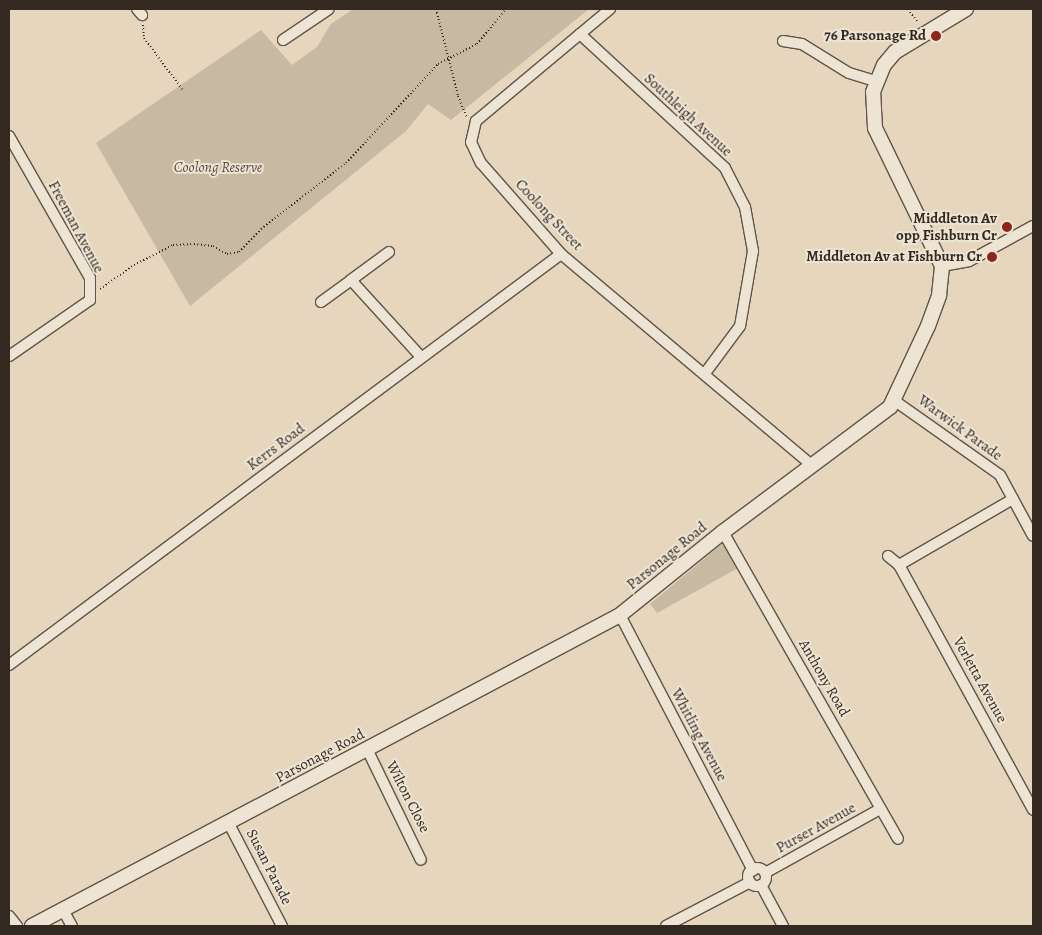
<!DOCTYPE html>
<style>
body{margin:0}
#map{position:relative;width:1042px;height:935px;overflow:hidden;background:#e5d6bd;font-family:Alegreya,serif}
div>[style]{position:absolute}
.green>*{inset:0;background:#c7b9a2}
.path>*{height:2px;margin-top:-1px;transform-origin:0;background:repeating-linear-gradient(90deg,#332920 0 1px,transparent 0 3.5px)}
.roads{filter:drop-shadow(1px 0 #605447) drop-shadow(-1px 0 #605447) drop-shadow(0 1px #605447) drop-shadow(0 -1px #605447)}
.street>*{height:10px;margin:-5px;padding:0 5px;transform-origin:5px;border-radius:5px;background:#eee4d4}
.street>.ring{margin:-5px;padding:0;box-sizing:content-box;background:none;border:10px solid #eee4d4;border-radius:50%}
.secondary>*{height:14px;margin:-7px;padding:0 7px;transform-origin:7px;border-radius:7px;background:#eee4d4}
.dots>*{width:14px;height:14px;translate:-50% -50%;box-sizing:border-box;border:2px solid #eee4d4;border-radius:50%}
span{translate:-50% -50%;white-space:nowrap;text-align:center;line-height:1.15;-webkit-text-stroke:4px #eee4d4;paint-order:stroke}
.poi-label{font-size:15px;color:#332920;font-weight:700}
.right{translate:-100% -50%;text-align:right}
.street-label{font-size:15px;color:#332920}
.park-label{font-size:15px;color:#584d40;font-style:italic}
.frame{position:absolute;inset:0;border:10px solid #332920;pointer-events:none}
</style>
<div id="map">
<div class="green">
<div style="clip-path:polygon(353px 9px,589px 9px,451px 120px,428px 104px,406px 131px,190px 306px,96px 143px,261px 30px,292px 65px,317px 47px,331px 24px)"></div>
<div style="clip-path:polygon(722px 544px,738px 568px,657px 613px,650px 604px)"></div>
</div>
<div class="path">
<div style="left:436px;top:9px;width:90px;rotate:75.8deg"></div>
<div style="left:458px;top:96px;width:22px;rotate:68deg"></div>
<div style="left:908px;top:9px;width:17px;rotate:54deg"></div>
<div style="left:143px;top:25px;width:13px;rotate:86deg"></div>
<div style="left:144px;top:38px;width:64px;rotate:53.3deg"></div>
<div style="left:100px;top:289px;width:42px;rotate:-35.2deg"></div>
<div style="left:134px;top:265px;width:44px;rotate:-27.1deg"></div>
<div style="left:173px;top:245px;width:21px;rotate:-3deg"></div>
<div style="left:194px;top:244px;width:19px;rotate:6deg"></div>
<div style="left:213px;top:246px;width:16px;rotate:30deg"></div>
<div style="left:227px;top:254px;width:12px;rotate:-9deg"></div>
<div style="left:239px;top:252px;width:32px;rotate:-46deg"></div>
<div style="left:261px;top:229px;width:108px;rotate:-37.8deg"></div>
<div style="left:346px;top:163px;width:135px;rotate:-47.1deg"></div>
<div style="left:438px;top:64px;width:44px;rotate:-27.1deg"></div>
<div style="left:477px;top:44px;width:45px;rotate:-50.4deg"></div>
</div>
<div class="roads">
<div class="street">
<div style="left:137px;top:9px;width:8px;rotate:50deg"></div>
<div style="left:610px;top:9px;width:175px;rotate:140.1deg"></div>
<div style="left:476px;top:121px;width:22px;rotate:103deg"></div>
<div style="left:471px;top:142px;width:23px;rotate:65deg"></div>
<div style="left:481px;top:163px;width:121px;rotate:48.7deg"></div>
<div style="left:561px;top:254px;width:328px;rotate:40.1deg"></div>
<div style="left:580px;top:34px;width:197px;rotate:42.7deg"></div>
<div style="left:725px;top:168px;width:44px;rotate:62.9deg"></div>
<div style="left:745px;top:207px;width:45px;rotate:79.7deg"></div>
<div style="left:753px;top:251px;width:76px;rotate:99.8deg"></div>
<div style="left:740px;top:326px;width:57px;rotate:126.5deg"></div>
<div style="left:283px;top:40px;width:55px;rotate:-34deg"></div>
<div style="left:783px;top:41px;width:19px;rotate:9deg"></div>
<div style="left:802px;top:44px;width:55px;rotate:31.7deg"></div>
<div style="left:849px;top:73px;width:27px;rotate:17deg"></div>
<div style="left:9px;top:136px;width:163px;rotate:60.3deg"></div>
<div style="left:90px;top:278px;width:22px;rotate:90deg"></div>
<div style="left:90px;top:300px;width:98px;rotate:145.3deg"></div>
<div style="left:389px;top:252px;width:47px;rotate:143.6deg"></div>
<div style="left:351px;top:280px;width:104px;rotate:47.7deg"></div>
<div style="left:942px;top:266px;width:27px;rotate:-10deg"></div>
<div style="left:969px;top:261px;width:73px;rotate:-28.7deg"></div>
<div style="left:321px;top:302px;width:37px;rotate:-36deg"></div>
<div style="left:895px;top:401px;width:128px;rotate:35.2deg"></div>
<div style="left:1000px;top:475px;width:69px;rotate:61.6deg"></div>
<div style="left:1013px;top:499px;width:132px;rotate:149.9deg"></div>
<div style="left:899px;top:565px;width:279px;rotate:61.3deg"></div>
<div style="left:723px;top:532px;width:353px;rotate:60.3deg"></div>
<div style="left:888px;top:556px;width:14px;rotate:39deg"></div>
<div style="left:620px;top:615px;width:288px;rotate:62.5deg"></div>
<div style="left:9px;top:665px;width:688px;rotate:-36.67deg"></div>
<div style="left:367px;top:749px;width:123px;rotate:64.1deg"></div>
<div style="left:228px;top:822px;width:117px;rotate:62.6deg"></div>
<div class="ring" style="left:748px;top:868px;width:8px;height:8px"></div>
<div style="left:765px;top:873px;width:132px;rotate:-29.1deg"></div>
<div style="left:761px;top:885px;width:47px;rotate:61.8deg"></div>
<div style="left:63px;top:910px;width:18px;rotate:61deg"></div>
<div style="left:9px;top:916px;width:13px;rotate:51deg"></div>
<div style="left:666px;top:926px;width:95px;rotate:-27.6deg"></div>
</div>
<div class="secondary">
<div style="left:32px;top:926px;width:665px;rotate:-27.87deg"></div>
<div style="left:620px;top:615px;width:132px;rotate:-38.9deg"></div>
<div style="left:723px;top:532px;width:209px;rotate:-36.8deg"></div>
<div style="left:890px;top:407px;width:89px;rotate:-64.9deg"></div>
<div style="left:928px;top:326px;width:33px;rotate:-70deg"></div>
<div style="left:939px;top:295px;width:29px;rotate:-84deg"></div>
<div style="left:942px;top:266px;width:153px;rotate:-115.9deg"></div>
<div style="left:875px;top:128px;width:36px;rotate:-93deg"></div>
<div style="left:873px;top:92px;width:29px;rotate:-68deg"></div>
<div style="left:884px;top:65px;width:17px;rotate:-50deg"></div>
<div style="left:895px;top:52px;width:83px;rotate:-31.2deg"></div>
</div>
</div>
<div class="dots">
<div style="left:936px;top:36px;background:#8f2418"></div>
<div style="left:1007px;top:227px;background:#8f2418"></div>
<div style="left:992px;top:257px;background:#8f2418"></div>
</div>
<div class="poi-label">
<span class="right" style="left:926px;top:36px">76 Parsonage Rd</span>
<span class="right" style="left:997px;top:227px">Middleton Av<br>opp Fishburn Cr</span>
<span class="right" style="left:982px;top:257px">Middleton Av at Fishburn Cr</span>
</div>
<div class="street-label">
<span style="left:688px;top:115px;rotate:43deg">Southleigh Avenue</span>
<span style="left:549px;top:215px;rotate:47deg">Coolong Street</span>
<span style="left:76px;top:227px;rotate:62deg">Freeman Avenue</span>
<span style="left:960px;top:428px;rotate:36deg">Warwick Parade</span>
<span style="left:276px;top:447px;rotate:-37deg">Kerrs Road</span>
<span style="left:667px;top:556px;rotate:-39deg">Parsonage Road</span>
<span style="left:824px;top:678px;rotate:60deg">Anthony Road</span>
<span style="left:980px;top:680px;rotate:61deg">Verletta Avenue</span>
<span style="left:699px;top:735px;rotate:62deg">Whitling Avenue</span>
<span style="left:320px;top:756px;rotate:-28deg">Parsonage Road</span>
<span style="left:408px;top:797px;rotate:63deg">Wilton Close</span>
<span style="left:816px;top:828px;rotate:-29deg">Purser Avenue</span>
<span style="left:269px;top:867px;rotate:63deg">Susan Parade</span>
</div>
<div class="park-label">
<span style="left:218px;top:168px">Coolong Reserve</span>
</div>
<div class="frame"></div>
</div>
